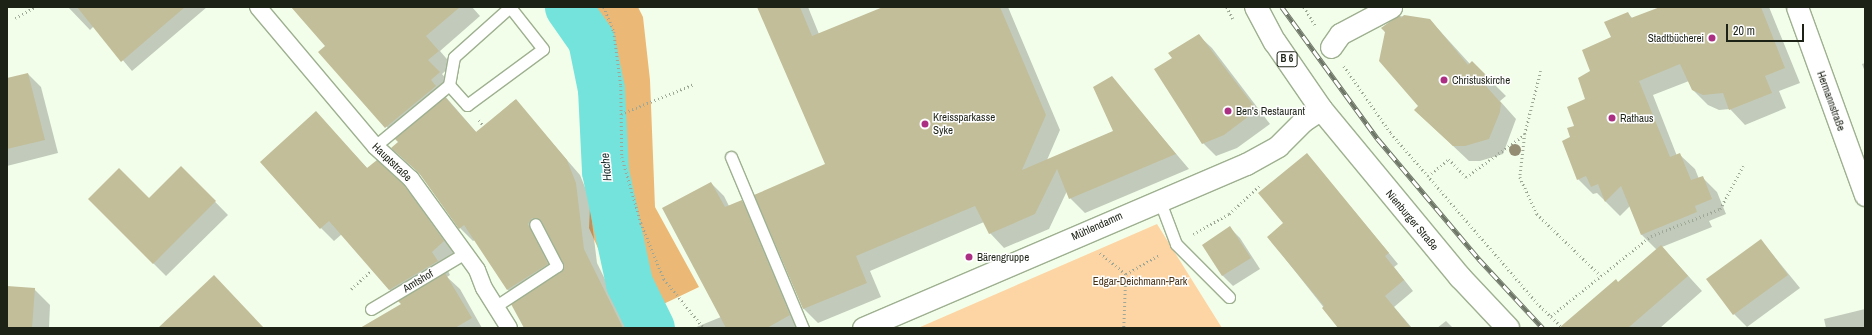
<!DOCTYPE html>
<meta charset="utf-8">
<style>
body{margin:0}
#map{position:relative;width:1872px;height:335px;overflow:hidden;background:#f3feea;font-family:"Archivo Narrow",sans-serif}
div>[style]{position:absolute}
.green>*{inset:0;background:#fdd5a4}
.forest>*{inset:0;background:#ecb876}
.shadow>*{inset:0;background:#0003}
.river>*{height:47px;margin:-23.5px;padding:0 23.5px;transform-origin:23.5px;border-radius:23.5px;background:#74e3dc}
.building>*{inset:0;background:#c2be9a}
.path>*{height:2.5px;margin-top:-1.25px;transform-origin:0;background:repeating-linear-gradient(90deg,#9fa897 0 1px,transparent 0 4px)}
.roads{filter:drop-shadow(1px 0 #9eb090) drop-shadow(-1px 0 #9eb090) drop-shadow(0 1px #9eb090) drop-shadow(0 -1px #9eb090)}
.service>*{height:11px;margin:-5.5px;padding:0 5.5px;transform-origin:5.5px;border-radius:5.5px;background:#fff}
.pedestrian>*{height:16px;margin:-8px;padding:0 8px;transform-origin:8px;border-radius:8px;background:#fff}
.minor>*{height:21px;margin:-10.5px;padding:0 10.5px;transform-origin:10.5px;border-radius:10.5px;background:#fff}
.primary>*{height:22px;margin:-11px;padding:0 11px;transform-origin:11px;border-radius:11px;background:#fff}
.rail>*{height:4.5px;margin-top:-2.25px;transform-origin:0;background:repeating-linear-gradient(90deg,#fff 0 9px,#6e7667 0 18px);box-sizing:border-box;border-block:1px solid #6e7667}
.trees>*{width:12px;height:12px;margin:-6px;border-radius:50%;background:#948d74}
.dots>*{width:11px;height:11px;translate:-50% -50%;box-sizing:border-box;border:2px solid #fff;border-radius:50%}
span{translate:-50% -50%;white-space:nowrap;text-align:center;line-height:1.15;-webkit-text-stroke:3px #fff;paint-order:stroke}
.shield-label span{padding:1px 3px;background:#fff;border:1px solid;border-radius:3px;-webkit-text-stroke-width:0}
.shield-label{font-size:10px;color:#1c2216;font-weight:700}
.poi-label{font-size:11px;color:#1c2216}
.right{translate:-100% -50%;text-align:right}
.left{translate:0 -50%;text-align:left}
.street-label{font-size:11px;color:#1c2216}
.park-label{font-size:11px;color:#473114}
.water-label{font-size:12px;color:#1b2f2e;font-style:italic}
.frame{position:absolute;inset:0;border:8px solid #1c2216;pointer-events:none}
.scale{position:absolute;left:1726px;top:24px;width:78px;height:18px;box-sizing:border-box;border:2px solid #1c2216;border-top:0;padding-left:5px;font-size:12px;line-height:14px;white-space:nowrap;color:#1c2216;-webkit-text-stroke:3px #fff;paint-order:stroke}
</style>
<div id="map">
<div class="green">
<div style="clip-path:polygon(1157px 224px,1222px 328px,918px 328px)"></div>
</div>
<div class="forest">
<div style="clip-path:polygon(558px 7px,638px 7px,643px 17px,650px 80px,655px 207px,699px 287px,630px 320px,589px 228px,592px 163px,598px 136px,586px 44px)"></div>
</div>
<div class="shadow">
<div style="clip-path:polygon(68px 7px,207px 7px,132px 71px,94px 26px,90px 30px)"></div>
<div style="clip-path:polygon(evenodd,292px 7px,472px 7px,480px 16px,440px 51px,452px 65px,442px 74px,453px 87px,444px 95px,477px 133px,515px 100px,580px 175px,589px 197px,597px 263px,629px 328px,525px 328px,519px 301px,508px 290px,475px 240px,473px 241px,460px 228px,422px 176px,406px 161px,397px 138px,319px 52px,327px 46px,292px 7px,546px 230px,564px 262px,564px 270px,559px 273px,541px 238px,546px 230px)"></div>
<div style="clip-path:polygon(758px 7px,808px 7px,819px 34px,886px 7px,1008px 7px,1060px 130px,1047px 160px,1114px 132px,1112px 78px,1189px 169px,1085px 213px,1070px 198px,1067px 191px,1049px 229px,1004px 248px,990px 233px,984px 222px,870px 271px,881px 297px,818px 323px,803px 308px,827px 165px)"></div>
<div style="clip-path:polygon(1662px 7px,1769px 7px,1800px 83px,1779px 91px,1786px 108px,1745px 125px,1730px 109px,1719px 110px,1708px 105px,1693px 90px,1689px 81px,1653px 95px,1677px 156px,1680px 155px,1695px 169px,1699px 179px,1702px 177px,1717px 192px,1726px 214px,1709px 221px,1712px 227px,1662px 247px,1702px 291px,1660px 328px,1572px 328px,1657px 250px,1642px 235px,1630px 206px,1620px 216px,1597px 193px,1593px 194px,1578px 179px,1572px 138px,1587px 99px,1591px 72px,1628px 13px,1633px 19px)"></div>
<div style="clip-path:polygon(1400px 16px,1430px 20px,1470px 64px,1472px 62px,1506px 96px,1500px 101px,1516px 119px,1503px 154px,1480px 161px,1469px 161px,1415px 110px,1419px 106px,1383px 28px)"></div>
<div style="clip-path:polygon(1198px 35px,1212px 48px,1270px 124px,1237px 148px,1216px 156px,1203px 143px,1173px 59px)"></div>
<div style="clip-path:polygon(1865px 63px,1865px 72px,1862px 64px)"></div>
<div style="clip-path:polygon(28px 74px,41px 87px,58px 153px,7px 166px,7px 79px)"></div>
<div style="clip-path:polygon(316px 113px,368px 169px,403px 186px,417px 200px,457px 255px,445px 265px,450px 275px,447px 277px,460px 289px,482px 328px,379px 328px,402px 304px,342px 234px,334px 241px,321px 228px)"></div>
<div style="clip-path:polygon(1307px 154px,1398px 264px,1394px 267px,1413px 291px,1394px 307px,1412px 328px,1340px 328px,1268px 237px,1284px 223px)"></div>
<div style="clip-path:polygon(181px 167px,228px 215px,166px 276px,89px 199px,149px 199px)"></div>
<div style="clip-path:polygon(711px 183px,724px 196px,729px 206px,741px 201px,755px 215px,802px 328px,694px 328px,721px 317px)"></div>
<div style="clip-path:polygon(1230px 228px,1240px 238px,1260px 269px,1233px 286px,1223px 276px,1203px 245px)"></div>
<div style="clip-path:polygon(1761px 240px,1800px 288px,1747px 327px,1734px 314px)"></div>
<div style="clip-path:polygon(7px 287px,34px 289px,50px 305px,49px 328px,7px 328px)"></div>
<div style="clip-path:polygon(1865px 309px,1865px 328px,1826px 328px,1824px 319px)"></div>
<div style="clip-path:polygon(1446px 321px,1453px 328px,1437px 328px)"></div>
</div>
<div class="river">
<div style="left:568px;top:7px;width:40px;rotate:55.1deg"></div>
<div style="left:591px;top:40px;width:50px;rotate:78.5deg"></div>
<div style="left:601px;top:89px;width:82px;rotate:87.2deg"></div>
<div style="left:605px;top:171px;width:115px;rotate:77.9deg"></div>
<div style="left:629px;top:283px;width:50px;rotate:63.9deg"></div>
</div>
<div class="building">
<div style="clip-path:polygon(77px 7px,185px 7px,121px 62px)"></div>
<div style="clip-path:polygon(291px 7px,460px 7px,426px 36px,439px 51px,428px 60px,440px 72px,431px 80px,436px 86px,385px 128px,318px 52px,325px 46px)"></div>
<div style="clip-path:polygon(757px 7px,800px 7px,812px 36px,883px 7px,1000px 7px,1046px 115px,1022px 170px,1113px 131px,1093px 87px,1112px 76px,1176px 154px,1069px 199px,1057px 169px,1035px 214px,989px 234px,975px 206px,856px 256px,867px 283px,803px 309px,754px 195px,825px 164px)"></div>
<div style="clip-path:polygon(1660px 7px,1761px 7px,1785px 68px,1765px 76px,1772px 93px,1729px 110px,1723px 93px,1703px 95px,1692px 90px,1680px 64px,1639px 81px,1670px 157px,1680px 153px,1691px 180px,1703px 176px,1712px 199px,1695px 206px,1697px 212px,1641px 235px,1621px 186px,1605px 202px,1598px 184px,1591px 187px,1586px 176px,1577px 180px,1562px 141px,1570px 137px,1567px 128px,1574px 126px,1567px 107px,1585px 99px,1578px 78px,1590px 71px,1582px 50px,1611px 37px,1604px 22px,1628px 12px,1631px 18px)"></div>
<div style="clip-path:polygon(1399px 15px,1401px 18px,1404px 15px,1430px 19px,1468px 65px,1472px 61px,1492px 81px,1486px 86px,1501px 103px,1500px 112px,1489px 139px,1465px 146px,1453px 146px,1414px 110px,1418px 106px,1379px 61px,1385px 32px,1381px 28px)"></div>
<div style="clip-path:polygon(1199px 34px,1257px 110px,1224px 135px,1202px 144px,1154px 69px,1172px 58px,1168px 53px)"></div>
<div style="clip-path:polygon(28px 73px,45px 140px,7px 149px,7px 78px)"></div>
<div style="clip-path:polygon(445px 97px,476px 132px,516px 99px,567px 160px,576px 183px,584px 249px,623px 328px,524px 328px,511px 304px,561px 272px,564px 266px,541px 220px,532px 218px,528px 224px,548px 264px,507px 290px,464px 225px,459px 229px,419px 173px,391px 148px,398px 142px,395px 139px)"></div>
<div style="clip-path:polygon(316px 111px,367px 168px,377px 160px,404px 185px,444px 241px,432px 252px,438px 261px,389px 290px,329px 221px,320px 229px,260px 162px)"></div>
<div style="clip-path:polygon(1307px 153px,1389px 253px,1385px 256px,1404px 280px,1385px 296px,1411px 328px,1338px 328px,1322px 308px,1324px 306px,1267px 237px,1283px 223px,1258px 193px)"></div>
<div style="clip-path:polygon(181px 166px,216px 201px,153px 264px,88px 199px,119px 168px,149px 198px)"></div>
<div style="clip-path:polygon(711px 182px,725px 207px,742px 200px,790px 315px,767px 328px,726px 328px,662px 208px)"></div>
<div style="clip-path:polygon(1230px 226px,1251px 258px,1222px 276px,1202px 245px)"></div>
<div style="clip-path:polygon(1761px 239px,1788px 275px,1733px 315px,1706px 279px)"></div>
<div style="clip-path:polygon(1661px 245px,1688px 276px,1628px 328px,1559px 328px,1616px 279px,1618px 282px)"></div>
<div style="clip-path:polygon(445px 273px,472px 318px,455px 328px,360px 328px,401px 304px,398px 301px)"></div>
<div style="clip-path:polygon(214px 275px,264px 328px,158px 328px)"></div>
<div style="clip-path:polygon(7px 286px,35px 288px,32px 328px,7px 328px)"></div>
</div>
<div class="path">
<div style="left:604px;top:7px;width:27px;rotate:68deg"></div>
<div style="left:614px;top:32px;width:54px;rotate:82.6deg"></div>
<div style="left:621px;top:86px;width:71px;rotate:89.2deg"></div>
<div style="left:622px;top:157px;width:69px;rotate:73.9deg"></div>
<div style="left:641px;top:223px;width:61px;rotate:67.7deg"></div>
<div style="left:664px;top:279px;width:63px;rotate:50.8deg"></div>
<div style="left:1227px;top:7px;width:13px;rotate:63deg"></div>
<div style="left:1304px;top:7px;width:22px;rotate:58deg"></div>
<div style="left:15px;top:18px;width:23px;rotate:-29deg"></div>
<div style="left:1344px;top:66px;width:82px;rotate:55deg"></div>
<div style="left:1391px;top:133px;width:224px;rotate:49.3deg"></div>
<div style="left:1537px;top:303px;width:36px;rotate:44deg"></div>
<div style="left:1541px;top:71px;width:65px;rotate:104.3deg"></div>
<div style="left:1525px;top:134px;width:43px;rotate:96.6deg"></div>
<div style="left:1520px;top:177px;width:41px;rotate:65.3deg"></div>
<div style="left:1537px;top:214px;width:88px;rotate:44.1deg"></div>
<div style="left:621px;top:114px;width:79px;rotate:-22.3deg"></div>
<div style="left:479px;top:120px;width:8px;rotate:50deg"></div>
<div style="left:1428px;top:176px;width:27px;rotate:-39deg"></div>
<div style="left:1449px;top:159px;width:25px;rotate:47deg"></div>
<div style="left:1466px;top:177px;width:72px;rotate:-35.9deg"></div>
<div style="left:1193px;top:234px;width:41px;rotate:-29.1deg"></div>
<div style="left:1229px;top:214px;width:42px;rotate:-43.1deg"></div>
<div style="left:1100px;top:253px;width:33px;rotate:39deg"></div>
<div style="left:1126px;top:274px;width:54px;rotate:92.1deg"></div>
<div style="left:1126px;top:274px;width:39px;rotate:-30deg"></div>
<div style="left:351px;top:289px;width:28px;rotate:-42deg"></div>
<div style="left:1551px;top:316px;width:128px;rotate:-38.7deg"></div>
<div style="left:1651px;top:236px;width:74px;rotate:-21.4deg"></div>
<div style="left:1720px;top:209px;width:49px;rotate:-61.9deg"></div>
</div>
<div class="roads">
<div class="service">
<div style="left:449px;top:85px;width:27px;rotate:48deg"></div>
<div style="left:467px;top:105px;width:94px;rotate:-36.4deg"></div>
<div style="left:543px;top:49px;width:53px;rotate:-128.2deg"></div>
<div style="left:375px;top:146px;width:96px;rotate:-39.5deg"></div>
<div style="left:449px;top:85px;width:28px;rotate:-80deg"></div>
<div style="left:454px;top:57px;width:75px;rotate:-41.8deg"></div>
<div style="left:731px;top:157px;width:186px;rotate:67.2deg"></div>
<div style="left:1159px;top:199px;width:48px;rotate:69.3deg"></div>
<div style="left:1176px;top:244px;width:75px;rotate:45deg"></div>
<div style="left:496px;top:306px;width:73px;rotate:-33.3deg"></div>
<div style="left:557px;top:266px;width:47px;rotate:-117.6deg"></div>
<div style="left:371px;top:309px;width:109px;rotate:-30.8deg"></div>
</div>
<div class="pedestrian">
<div style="left:258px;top:7px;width:182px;rotate:49.9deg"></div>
<div style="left:375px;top:146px;width:49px;rotate:42.5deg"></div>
<div style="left:411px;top:179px;width:112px;rotate:54deg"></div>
<div style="left:477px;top:270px;width:19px;rotate:69deg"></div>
<div style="left:484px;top:288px;width:47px;rotate:58deg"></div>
</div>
<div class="minor">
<div style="left:1797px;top:7px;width:200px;rotate:70.1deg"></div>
<div style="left:1331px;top:47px;width:16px;rotate:-55deg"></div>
<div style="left:1340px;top:34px;width:58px;rotate:-27.9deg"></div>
<div style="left:863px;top:328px;width:417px;rotate:-23.2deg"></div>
<div style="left:1246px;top:164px;width:37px;rotate:-29deg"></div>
<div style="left:1278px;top:146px;width:35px;rotate:-45deg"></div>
<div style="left:1303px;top:121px;width:22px;rotate:-34deg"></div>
</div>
<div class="primary">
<div style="left:1256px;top:7px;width:40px;rotate:62deg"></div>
<div style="left:1275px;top:42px;width:81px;rotate:55.5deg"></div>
<div style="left:1321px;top:109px;width:218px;rotate:50.4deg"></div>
<div style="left:1460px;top:277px;width:70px;rotate:46.7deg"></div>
</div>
</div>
<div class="rail">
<div style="left:1282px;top:7px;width:163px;rotate:54deg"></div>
<div style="left:1378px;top:139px;width:157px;rotate:49.9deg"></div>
<div style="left:1479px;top:259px;width:94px;rotate:47.2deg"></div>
</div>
<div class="trees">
<div style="left:1515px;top:150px"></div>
</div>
<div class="dots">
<div style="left:1712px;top:38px;background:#ab3083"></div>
<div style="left:1444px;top:80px;background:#ab3083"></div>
<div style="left:1228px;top:111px;background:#ab3083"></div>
<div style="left:1612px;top:118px;background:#ab3083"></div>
<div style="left:925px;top:124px;background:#ab3083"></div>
<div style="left:969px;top:257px;background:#ab3083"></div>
</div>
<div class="shield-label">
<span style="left:1287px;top:59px">B 6</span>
</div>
<div class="poi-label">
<span class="right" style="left:1704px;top:38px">Stadtbücherei</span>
<span class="left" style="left:1452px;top:80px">Christuskirche</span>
<span class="left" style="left:1236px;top:111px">Ben's Restaurant</span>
<span class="left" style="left:933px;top:124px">Kreissparkasse<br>Syke</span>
<span class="left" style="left:1620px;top:118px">Rathaus</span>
<span class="left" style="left:977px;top:257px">Bärengruppe</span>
</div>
<div class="street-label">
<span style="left:1831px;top:101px;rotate:70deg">Hermannstraße</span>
<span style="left:392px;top:162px;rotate:44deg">Hauptstraße</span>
<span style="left:1412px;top:220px;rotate:50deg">Nienburger Straße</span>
<span style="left:1097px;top:226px;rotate:-24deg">Mühlendamm</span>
<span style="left:418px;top:281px;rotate:-31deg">Amtshof</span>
</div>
<div class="park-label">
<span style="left:1140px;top:281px">Edgar-Deichmann-Park</span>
</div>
<div class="water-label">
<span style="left:607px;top:167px;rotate:-96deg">Hache</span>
</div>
<div class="frame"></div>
<div class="scale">20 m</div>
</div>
